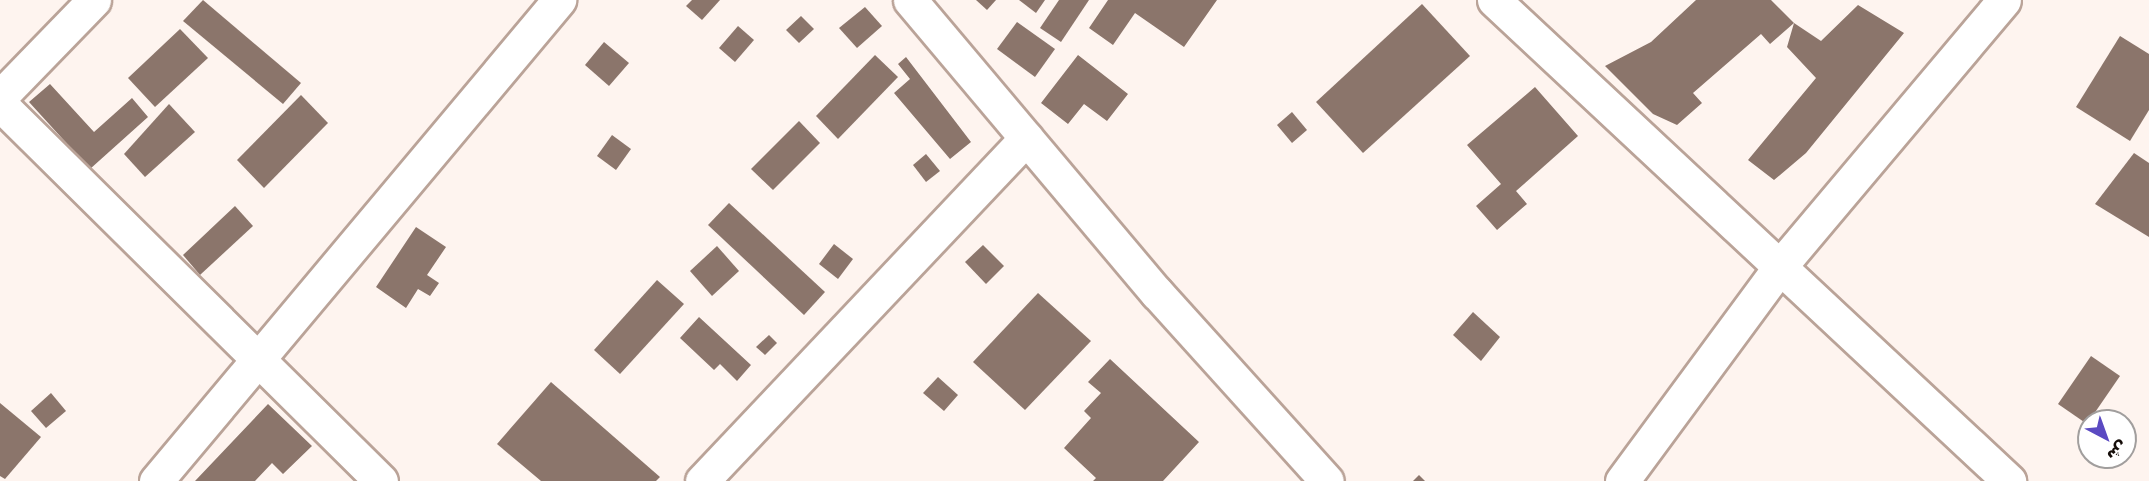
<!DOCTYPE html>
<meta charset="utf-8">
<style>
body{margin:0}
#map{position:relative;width:2149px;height:481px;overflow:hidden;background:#fef4ef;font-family:"DejaVu Sans",Vazirmatn,sans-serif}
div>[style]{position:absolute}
.building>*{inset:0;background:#8b756b}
.roads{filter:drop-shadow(2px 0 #baa398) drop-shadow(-2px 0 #baa398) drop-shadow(0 2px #baa398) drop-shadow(0 -2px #baa398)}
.street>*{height:33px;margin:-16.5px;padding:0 16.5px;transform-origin:16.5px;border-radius:16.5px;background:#fff}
span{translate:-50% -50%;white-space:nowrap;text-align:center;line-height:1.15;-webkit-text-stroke:4.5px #fff;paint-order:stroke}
.north{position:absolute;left:2077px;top:409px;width:60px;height:60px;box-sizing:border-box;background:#fff;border:2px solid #a19e9d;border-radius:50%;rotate:139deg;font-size:16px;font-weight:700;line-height:24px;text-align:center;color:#150d09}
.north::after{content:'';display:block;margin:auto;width:21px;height:27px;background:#5b4ac2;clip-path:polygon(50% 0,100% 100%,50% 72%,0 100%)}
</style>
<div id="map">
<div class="building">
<div style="clip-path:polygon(203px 0,301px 83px,283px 104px,183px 21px)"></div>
<div style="clip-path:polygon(692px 0,720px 0,702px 20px,686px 6px)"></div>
<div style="clip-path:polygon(976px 0,996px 0,987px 10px)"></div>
<div style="clip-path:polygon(1019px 0,1045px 0,1036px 13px)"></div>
<div style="clip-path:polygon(1059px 0,1089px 0,1061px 42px,1040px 28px)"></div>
<div style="clip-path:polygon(1108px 0,1217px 0,1184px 47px,1135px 13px,1113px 45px,1089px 28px)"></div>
<div style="clip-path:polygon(1696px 0,1771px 0,1794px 23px,1770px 44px,1761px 34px,1693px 93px,1702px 103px,1677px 125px,1653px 114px,1605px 66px,1651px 42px)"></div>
<div style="clip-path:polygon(1422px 4px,1470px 56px,1363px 153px,1316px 102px)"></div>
<div style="clip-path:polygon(1858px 5px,1904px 33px,1806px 153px,1774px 180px,1748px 160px,1816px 78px,1787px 47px,1794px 23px,1821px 41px)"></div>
<div style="clip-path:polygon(865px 7px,882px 26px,857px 48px,839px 28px)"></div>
<div style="clip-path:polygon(801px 16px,814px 29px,799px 43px,786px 30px)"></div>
<div style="clip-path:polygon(1017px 22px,1055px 49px,1035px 77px,997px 49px)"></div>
<div style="clip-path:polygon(738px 26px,754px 40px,735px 62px,719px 48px)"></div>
<div style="clip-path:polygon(180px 29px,208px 58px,155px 107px,128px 78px)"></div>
<div style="clip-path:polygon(2120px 36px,2149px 54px,2149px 110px,2130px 141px,2076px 107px)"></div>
<div style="clip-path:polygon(604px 42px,629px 63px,609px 86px,585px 65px)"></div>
<div style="clip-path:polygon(875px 55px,898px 77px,838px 139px,816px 116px)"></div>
<div style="clip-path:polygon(1078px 55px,1128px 94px,1107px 121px,1084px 104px,1068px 124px,1041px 103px)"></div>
<div style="clip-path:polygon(906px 57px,971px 142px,950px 159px,894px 93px,910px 79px,898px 64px)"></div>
<div style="clip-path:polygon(50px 84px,94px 132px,132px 98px,148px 117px,90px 169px,29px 102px)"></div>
<div style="clip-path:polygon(1535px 87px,1578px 136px,1516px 191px,1527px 204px,1497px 230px,1476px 206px,1501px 184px,1467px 145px)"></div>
<div style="clip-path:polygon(301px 95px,328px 123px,264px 188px,237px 160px)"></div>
<div style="clip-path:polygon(169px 104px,195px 132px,145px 177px,124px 154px)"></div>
<div style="clip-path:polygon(1292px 112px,1307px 130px,1292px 143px,1277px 125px)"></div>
<div style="clip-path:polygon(799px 121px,820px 143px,773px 190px,751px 169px)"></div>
<div style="clip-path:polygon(612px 135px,631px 149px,616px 170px,597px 156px)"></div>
<div style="clip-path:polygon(2134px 153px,2149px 163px,2149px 237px,2095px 204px)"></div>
<div style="clip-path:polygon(926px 154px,940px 171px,926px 182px,913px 165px)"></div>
<div style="clip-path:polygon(729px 203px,825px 292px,804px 315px,708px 225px)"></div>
<div style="clip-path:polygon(235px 206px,253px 226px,200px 275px,183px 255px)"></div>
<div style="clip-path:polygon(416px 227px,446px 247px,427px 275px,439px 283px,430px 296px,418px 289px,406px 308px,376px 287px)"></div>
<div style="clip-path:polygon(834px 244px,853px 259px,838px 279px,819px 264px)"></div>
<div style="clip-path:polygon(983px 245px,1004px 266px,986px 284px,965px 262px)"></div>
<div style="clip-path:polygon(717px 246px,739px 271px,712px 296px,690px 271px)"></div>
<div style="clip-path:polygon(657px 280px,684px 304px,620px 374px,594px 350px)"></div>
<div style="clip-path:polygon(1038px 293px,1091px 341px,1025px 410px,973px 362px)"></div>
<div style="clip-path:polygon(1473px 312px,1500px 337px,1481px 361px,1453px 335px)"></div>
<div style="clip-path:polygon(699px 317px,751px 365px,737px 381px,720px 364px,714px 370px,680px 338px)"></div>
<div style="clip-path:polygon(769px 335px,777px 343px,765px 355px,756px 347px)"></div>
<div style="clip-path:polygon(2091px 356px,2120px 376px,2087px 424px,2058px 404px)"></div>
<div style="clip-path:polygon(1110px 359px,1199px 442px,1163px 481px,1093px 481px,1096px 478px,1064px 448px,1091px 418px,1084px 411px,1101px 393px,1088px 382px)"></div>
<div style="clip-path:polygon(938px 377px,958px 395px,944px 411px,923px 393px)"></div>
<div style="clip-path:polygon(551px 382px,660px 477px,656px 481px,541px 481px,497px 444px)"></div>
<div style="clip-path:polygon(51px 393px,66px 411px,46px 428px,31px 411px)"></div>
<div style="clip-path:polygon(0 403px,41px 437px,5px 479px,0 476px)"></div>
<div style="clip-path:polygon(268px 404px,312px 446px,283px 474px,272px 463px,255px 481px,195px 481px)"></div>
<div style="clip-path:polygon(1419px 475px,1425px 481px,1413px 481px)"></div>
</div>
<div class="roads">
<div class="street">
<div style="left:910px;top:0;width:383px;rotate:49.9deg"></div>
<div style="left:1157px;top:293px;width:253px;rotate:47.9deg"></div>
<div style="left:1494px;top:0;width:705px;rotate:43.04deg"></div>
<div style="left:0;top:97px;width:135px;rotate:-45.9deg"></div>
<div style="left:0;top:104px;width:536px;rotate:44.7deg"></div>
<div style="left:156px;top:481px;width:628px;rotate:-50.04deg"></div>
<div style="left:702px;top:481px;width:472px;rotate:-46.6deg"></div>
<div style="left:1622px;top:481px;width:268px;rotate:-53.6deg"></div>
<div style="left:1781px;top:265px;width:346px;rotate:-49.9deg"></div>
</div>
</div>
<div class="north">ش</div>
</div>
